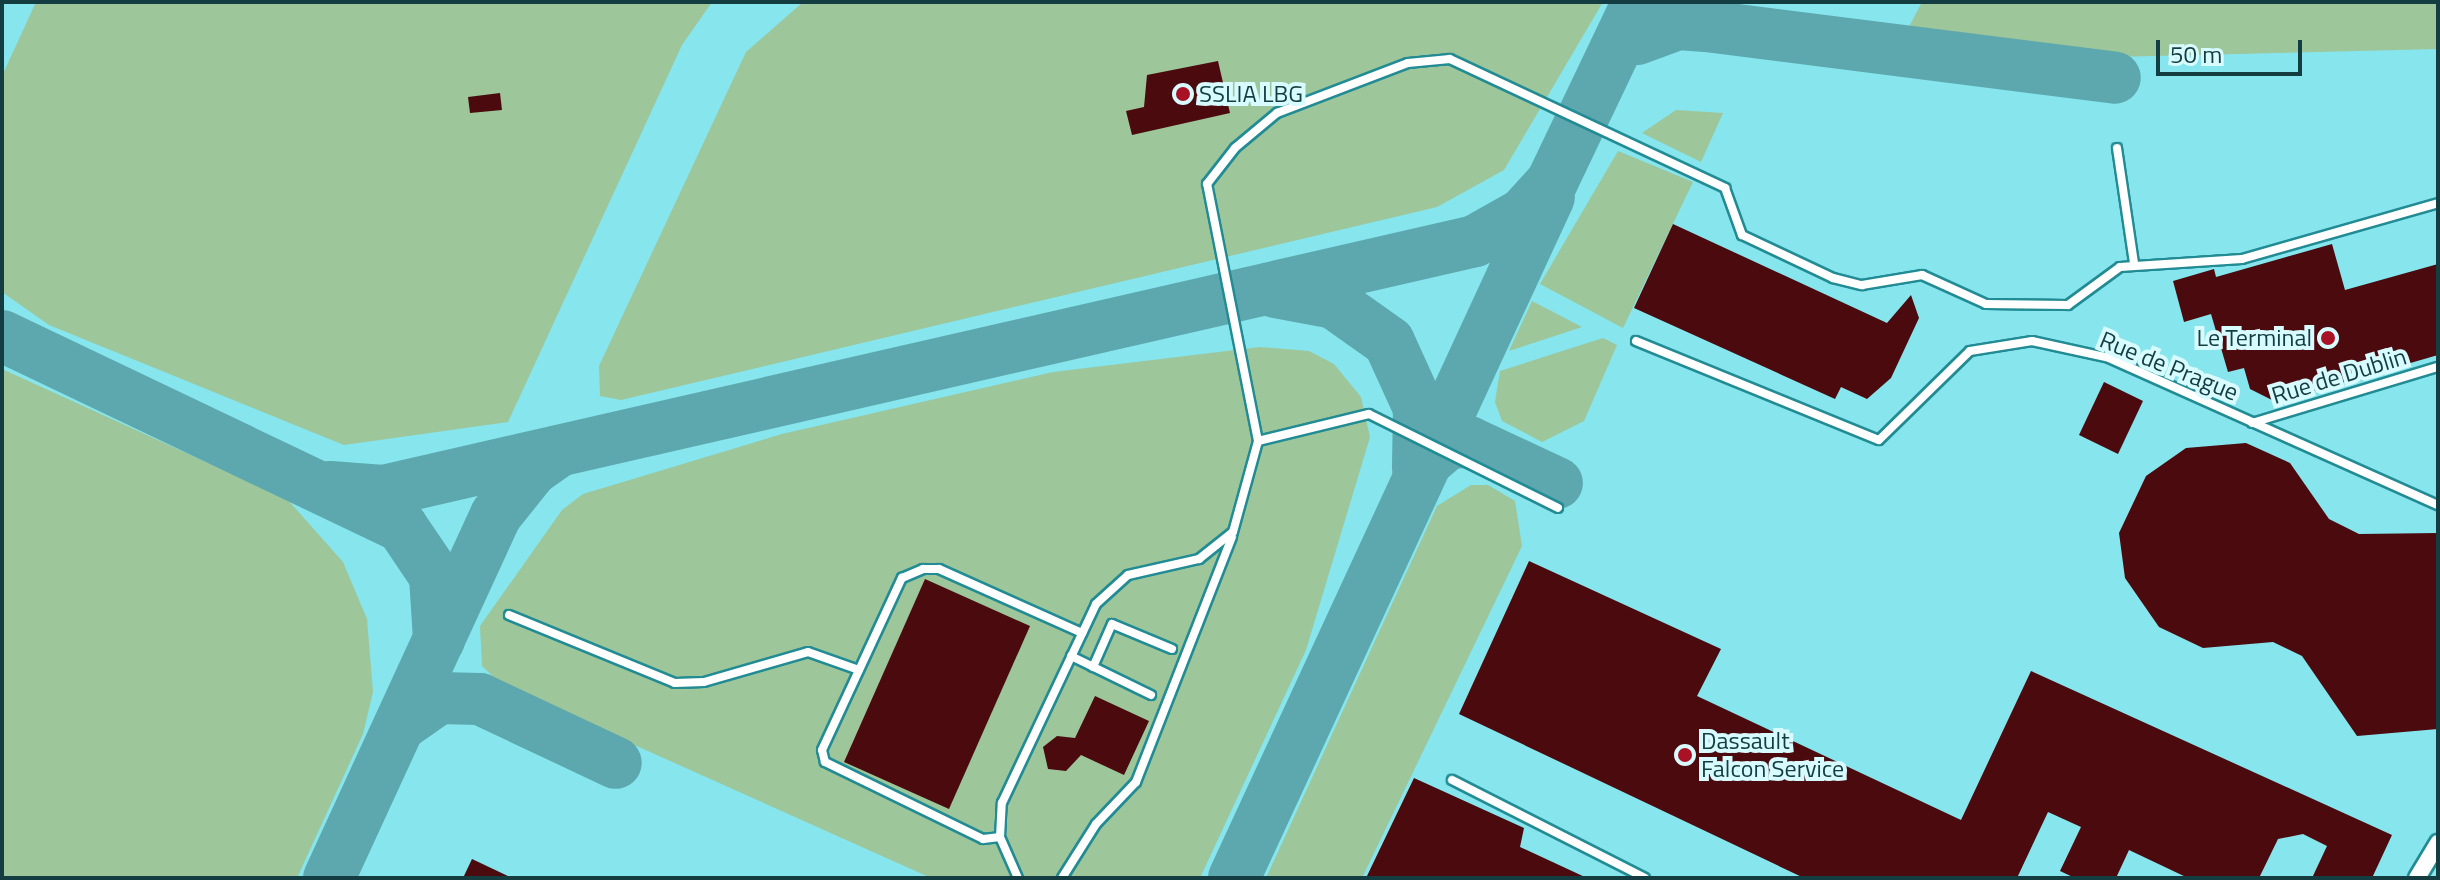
<!DOCTYPE html>
<style>
body{margin:0}
#map{position:relative;width:2440px;height:880px;overflow:hidden;background:#86e5ed;font-family:"Titillium Web",sans-serif}
div>[style]{position:absolute}
.green>*{inset:0;background:#9dc69b}
.taxiway>*{height:52px;margin:-26px;padding:0 26px;transform-origin:26px;border-radius:26px;background:#5ca8ae}
.building>*{inset:0;background:#4a0a0e}
.roads{filter:drop-shadow(2px 0 #228b94) drop-shadow(-2px 0 #228b94) drop-shadow(0 2px #228b94) drop-shadow(0 -2px #228b94)}
.service>*{height:8px;margin:-4px;padding:0 4px;transform-origin:4px;border-radius:4px;background:#fff}
.minor>*{height:16px;margin:-8px;padding:0 8px;transform-origin:8px;border-radius:8px;background:#fff}
.dots>*{width:22px;height:22px;translate:-50% -50%;box-sizing:border-box;border:4px solid #d8fbff;border-radius:50%}
span{translate:-50% -50%;white-space:nowrap;text-align:center;line-height:1.15;-webkit-text-stroke:8px #d8fbff;paint-order:stroke}
.poi-label{font-size:24px;color:#143d41}
.left{translate:0 -50%;text-align:left}
.right{translate:-100% -50%;text-align:right}
.street-label{font-size:24px;color:#143d41}
.frame{position:absolute;inset:0;border:4px solid #143d41;pointer-events:none}
.scale{position:absolute;left:2156px;top:40px;width:146px;height:36px;box-sizing:border-box;border:4px solid #143d41;border-top:0;padding-left:10px;font-size:24px;line-height:28px;white-space:nowrap;color:#143d41;-webkit-text-stroke:6px #d8fbff;paint-order:stroke}
</style>
<div id="map">
<div class="green">
<div style="clip-path:polygon(36px 2px,712px 2px,682px 45px,508px 422px,344px 445px,49px 325px,2px 292px,2px 76px)"></div>
<div style="clip-path:polygon(803px 2px,1603px 2px,1504px 170px,1437px 207px,621px 400px,600px 396px,599px 366px,746px 52px)"></div>
<div style="clip-path:polygon(1922px 2px,2438px 2px,2438px 49px,2112px 57px,1908px 29px)"></div>
<div style="clip-path:polygon(1676px 110px,1723px 113px,1701px 162px,1642px 133px)"></div>
<div style="clip-path:polygon(1618px 151px,1693px 182px,1623px 328px,1540px 284px)"></div>
<div style="clip-path:polygon(1532px 301px,1582px 327px,1509px 351px)"></div>
<div style="clip-path:polygon(1603px 338px,1617px 345px,1584px 421px,1542px 442px,1502px 421px,1495px 402px,1500px 371px)"></div>
<div style="clip-path:polygon(1260px 347px,1309px 351px,1334px 364px,1361px 397px,1370px 437px,1306px 650px,1200px 878px,931px 878px,503px 686px,482px 666px,480px 626px,562px 510px,583px 494px,782px 434px,1053px 372px)"></div>
<div style="clip-path:polygon(2px 369px,287px 499px,343px 562px,367px 619px,373px 692px,363px 734px,297px 878px,2px 878px)"></div>
<div style="clip-path:polygon(1471px 485px,1488px 485px,1515px 501px,1522px 546px,1362px 878px,1266px 878px,1437px 506px)"></div>
</div>
<div class="taxiway">
<div style="left:1637px;top:39px;width:44px;rotate:-20.1deg"></div>
<div style="left:1678px;top:24px;width:28px;rotate:4deg"></div>
<div style="left:1706px;top:26px;width:412px;rotate:7.2deg"></div>
<div style="left:1275px;top:292px;width:60px;rotate:10.6deg"></div>
<div style="left:1334px;top:303px;width:67px;rotate:35.3deg"></div>
<div style="left:1389px;top:342px;width:72px;rotate:65.6deg"></div>
<div style="left:1419px;top:408px;width:60px;rotate:91deg"></div>
<div style="left:2px;top:336px;width:443px;rotate:25.5deg"></div>
<div style="left:402px;top:527px;width:59px;rotate:56deg"></div>
<div style="left:435px;top:576px;width:64px;rotate:86.4deg"></div>
<div style="left:1424px;top:464px;width:32px;rotate:-41deg"></div>
<div style="left:1448px;top:443px;width:21px;rotate:-3deg"></div>
<div style="left:1469px;top:442px;width:97px;rotate:25deg"></div>
<div style="left:330px;top:487px;width:53px;rotate:4.3deg"></div>
<div style="left:383px;top:491px;width:1120px;rotate:-12.89deg"></div>
<div style="left:1475px;top:241px;width:55px;rotate:-29.4deg"></div>
<div style="left:1523px;top:214px;width:43px;rotate:-47.8deg"></div>
<div style="left:1552px;top:182px;width:199px;rotate:-64.5deg"></div>
<div style="left:402px;top:724px;width:45px;rotate:-35.1deg"></div>
<div style="left:439px;top:698px;width:41px;rotate:1.4deg"></div>
<div style="left:480px;top:699px;width:150px;rotate:25.2deg"></div>
<div style="left:329px;top:878px;width:400px;rotate:-65.3deg"></div>
<div style="left:496px;top:515px;width:58px;rotate:-51.3deg"></div>
<div style="left:532px;top:470px;width:33px;rotate:-35deg"></div>
<div style="left:1234px;top:878px;width:750px;rotate:-65.18deg"></div>
</div>
<div class="building">
<div style="clip-path:polygon(1218px 61px,1230px 113px,1132px 135px,1126px 111px,1144px 107px,1147px 75px)"></div>
<div style="clip-path:polygon(500px 93px,502px 110px,470px 113px,468px 97px)"></div>
<div style="clip-path:polygon(1673px 224px,1887px 323px,1911px 295px,1919px 318px,1891px 378px,1867px 399px,1841px 387px,1835px 399px,1634px 308px)"></div>
<div style="clip-path:polygon(2332px 244px,2345px 290px,2438px 264px,2438px 355px,2276px 402px,2250px 389px,2244px 368px,2228px 372px,2211px 314px,2184px 322px,2173px 281px,2214px 269px,2216px 277px)"></div>
<div style="clip-path:polygon(2104px 382px,2143px 401px,2118px 454px,2079px 435px)"></div>
<div style="clip-path:polygon(2246px 443px,2290px 463px,2329px 519px,2359px 534px,2438px 533px,2438px 729px,2357px 736px,2302px 656px,2273px 642px,2203px 648px,2159px 627px,2125px 578px,2119px 533px,2146px 476px,2186px 448px)"></div>
<div style="clip-path:polygon(1529px 561px,1721px 649px,1697px 696px,1961px 820px,2031px 671px,2392px 835px,2372px 878px,2312px 878px,2327px 846px,2303px 834px,2278px 839px,2259px 878px,2188px 878px,2129px 850px,2116px 878px,2075px 878px,2060px 871px,2081px 827px,2048px 812px,2017px 878px,1804px 878px,1459px 714px)"></div>
<div style="clip-path:polygon(925px 579px,1030px 626px,949px 809px,844px 762px)"></div>
<div style="clip-path:polygon(1095px 696px,1149px 721px,1124px 775px,1081px 755px,1066px 771px,1048px 769px,1043px 747px,1057px 736px,1075px 738px)"></div>
<div style="clip-path:polygon(1414px 778px,1524px 828px,1520px 847px,1587px 878px,1366px 878px)"></div>
<div style="clip-path:polygon(472px 859px,512px 878px,463px 878px)"></div>
</div>
<div class="roads">
<div class="service">
<div style="left:2117px;top:148px;width:116px;rotate:81.6deg"></div>
<div style="left:1636px;top:341px;width:262px;rotate:22.2deg"></div>
<div style="left:1879px;top:440px;width:127px;rotate:-44.4deg"></div>
<div style="left:1970px;top:351px;width:63px;rotate:-9.2deg"></div>
<div style="left:2032px;top:341px;width:79px;rotate:12.4deg"></div>
<div style="left:2109px;top:358px;width:360px;rotate:24.1deg"></div>
<div style="left:2252px;top:423px;width:194px;rotate:-16.8deg"></div>
<div style="left:1258px;top:441px;width:114px;rotate:-13.7deg"></div>
<div style="left:1369px;top:414px;width:211px;rotate:26.4deg"></div>
<div style="left:509px;top:615px;width:179px;rotate:22.3deg"></div>
<div style="left:675px;top:683px;width:29px;rotate:-2deg"></div>
<div style="left:704px;top:682px;width:108px;rotate:-16.1deg"></div>
<div style="left:808px;top:652px;width:54px;rotate:19.4deg"></div>
<div style="left:1071px;top:656px;width:89px;rotate:26deg"></div>
<div style="left:1093px;top:667px;width:47px;rotate:-66.2deg"></div>
<div style="left:1112px;top:624px;width:65px;rotate:22.6deg"></div>
<div style="left:1452px;top:780px;width:216px;rotate:26.9deg"></div>
<div style="left:1000px;top:837px;width:17px;rotate:173deg"></div>
<div style="left:983px;top:839px;width:176px;rotate:-154deg"></div>
<div style="left:825px;top:762px;width:12px;rotate:-104deg"></div>
<div style="left:822px;top:750px;width:190px;rotate:-65.1deg"></div>
<div style="left:902px;top:578px;width:23px;rotate:-23deg"></div>
<div style="left:923px;top:569px;width:16px"></div>
<div style="left:939px;top:569px;width:157px;rotate:24.1deg"></div>
<div style="left:1018px;top:878px;width:45px;rotate:-113.7deg"></div>
<div style="left:1000px;top:837px;width:34px;rotate:-87deg"></div>
<div style="left:1002px;top:803px;width:220px;rotate:-64.7deg"></div>
<div style="left:1096px;top:604px;width:43px;rotate:-42.2deg"></div>
<div style="left:1128px;top:575px;width:73px;rotate:-12.7deg"></div>
<div style="left:1199px;top:559px;width:43px;rotate:-38.5deg"></div>
<div style="left:1233px;top:532px;width:94px;rotate:-74.6deg"></div>
<div style="left:1258px;top:441px;width:262px;rotate:-101.2deg"></div>
<div style="left:1207px;top:184px;width:46px;rotate:-52.1deg"></div>
<div style="left:1235px;top:148px;width:55px;rotate:-39.8deg"></div>
<div style="left:1277px;top:113px;width:140px;rotate:-20.9deg"></div>
<div style="left:1408px;top:63px;width:42px;rotate:-5.4deg"></div>
<div style="left:1450px;top:59px;width:304px;rotate:25.1deg"></div>
<div style="left:1725px;top:188px;width:50px;rotate:70.1deg"></div>
<div style="left:1742px;top:235px;width:101px;rotate:25.3deg"></div>
<div style="left:1833px;top:278px;width:30px;rotate:14deg"></div>
<div style="left:1862px;top:285px;width:61px;rotate:-9.5deg"></div>
<div style="left:1922px;top:275px;width:70px;rotate:24.4deg"></div>
<div style="left:1986px;top:304px;width:82px;rotate:0.7deg"></div>
<div style="left:2068px;top:305px;width:64px;rotate:-36.2deg"></div>
<div style="left:2120px;top:267px;width:122px;rotate:-3.8deg"></div>
<div style="left:2242px;top:259px;width:204px;rotate:-15.9deg"></div>
<div style="left:1062px;top:878px;width:64px;rotate:-57.8deg"></div>
<div style="left:1096px;top:824px;width:58px;rotate:-46.4deg"></div>
<div style="left:1136px;top:782px;width:263px;rotate:-68.6deg"></div>
</div>
<div class="minor">
<div style="left:2417px;top:878px;width:41px;rotate:-59deg"></div>
</div>
</div>
<div class="dots">
<div style="left:1183px;top:94px;background:#a81224"></div>
<div style="left:2328px;top:338px;background:#a81224"></div>
<div style="left:1685px;top:755px;background:#a81224"></div>
</div>
<div class="poi-label">
<span class="left" style="left:1199px;top:94px">SSLIA LBG</span>
<span class="right" style="left:2312px;top:338px">Le Terminal</span>
<span class="left" style="left:1701px;top:755px">Dassault<br>Falcon Service</span>
</div>
<div class="street-label">
<span style="left:2169px;top:366px;rotate:22deg">Rue de Prague</span>
<span style="left:2339px;top:376px;rotate:-17deg">Rue de Dublin</span>
</div>
<div class="frame"></div>
<div class="scale">50 m</div>
</div>
